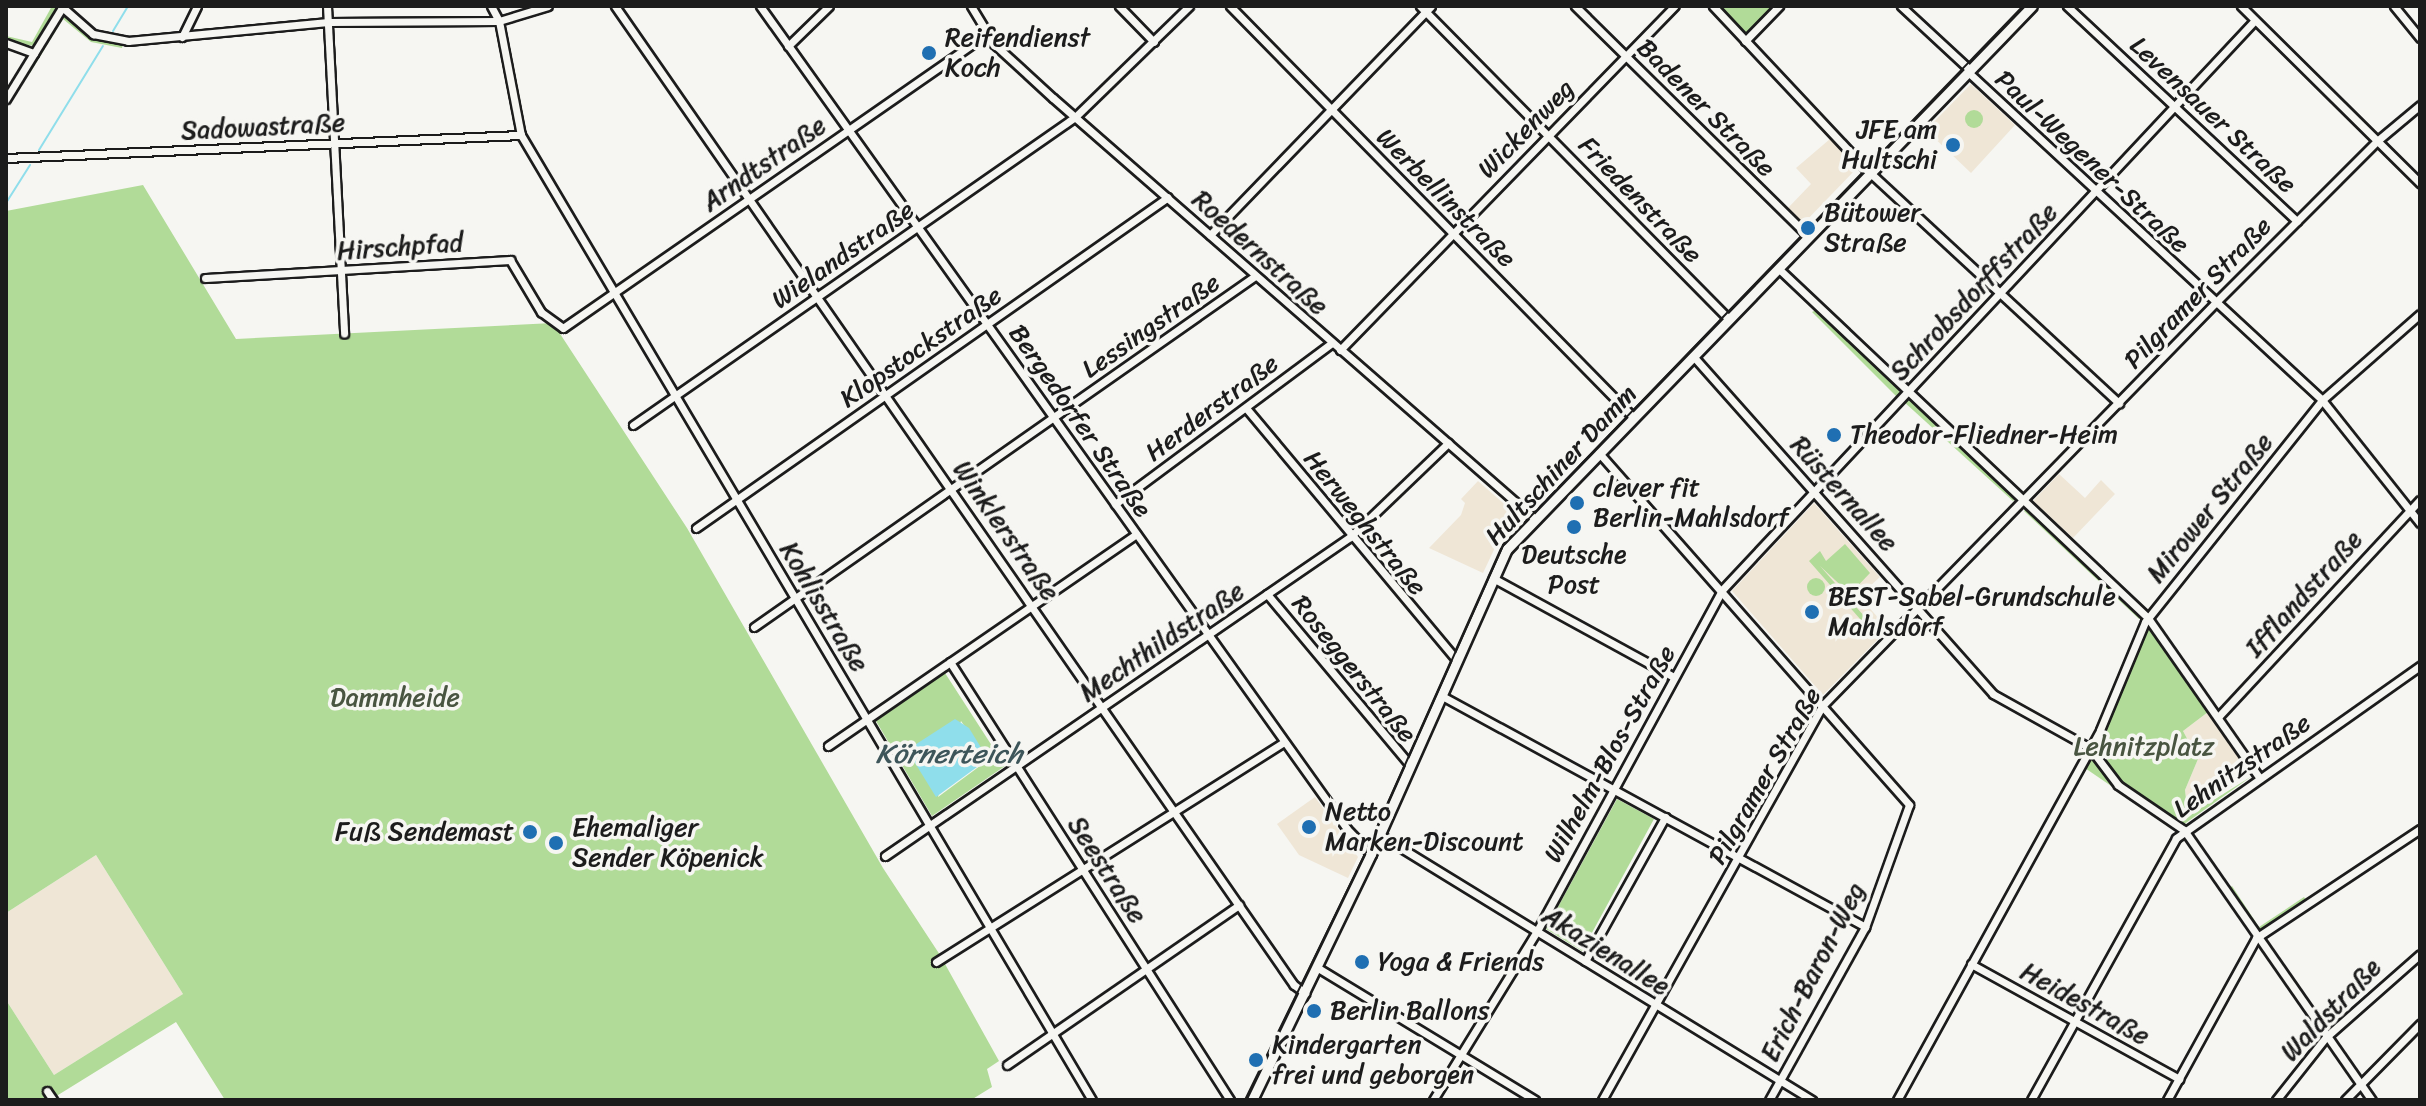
<!DOCTYPE html>
<meta charset="utf-8">
<style>
body{margin:0}
#map{position:relative;width:2426px;height:1106px;overflow:hidden;background:#f6f6f2;font-family:Sriracha,sans-serif}
div>[style]{position:absolute}
.built>*{inset:0;background:#efe6d6}
.green>*{inset:0;background:#b1db98}
.round{border-radius:50%}
.water>*{inset:0;background:#8fdeeb}
.stream>*{height:2px;margin:-1px;padding:0 1px;transform-origin:1px;border-radius:1px;background:#8fdeeb}
.roads{filter:drop-shadow(2px 0 #1c1c1c) drop-shadow(-2px 0 #1c1c1c) drop-shadow(0 2px #1c1c1c) drop-shadow(0 -2px #1c1c1c)}
.minor>*{height:7px;margin:-3.5px;padding:0 3.5px;transform-origin:3.5px;border-radius:3.5px;background:#f6f6f2}
.major>*{height:9px;margin:-4.5px;padding:0 4.5px;transform-origin:4.5px;border-radius:4.5px;background:#f6f6f2}
.tram>*{height:2px;margin:-1px;padding:0 1px;transform-origin:1px;border-radius:1px;background:#1c1c1c}
.dots>*{width:22px;height:22px;translate:-50% -50%;box-sizing:border-box;border:4px solid #f6f6f2;border-radius:50%}
span{translate:-50% -50%;white-space:nowrap;text-align:center;line-height:1.15;-webkit-text-stroke:7px #f6f6f2;paint-order:stroke}
.poi-label{font-size:26px;color:#1c1c1c}
.left{translate:0 -50%;text-align:left}
.right{translate:-100% -50%;text-align:right}
.street-label{font-size:26px;color:#1c1c1c}
.park-label{font-size:26px;color:#495541}
.water-label{font-size:28px;color:#3e565a;font-style:italic}
.frame{position:absolute;inset:0;border:8px solid #1c1c1c;pointer-events:none}
</style>
<div id="map">
<div class="built">
<div style="clip-path:polygon(1971px 84px,2015px 125px,1971px 173px,1926px 130px)"></div>
<div style="clip-path:polygon(1830px 139px,1858px 167px,1803px 224px,1787px 209px,1811px 184px,1796px 168px)"></div>
<div style="clip-path:polygon(2059px 474px,2085px 498px,2101px 480px,2115px 494px,2073px 538px,2033px 501px)"></div>
<div style="clip-path:polygon(1478px 481px,1519px 517px,1500px 537px,1483px 573px,1429px 548px,1461px 515px,1465px 503px,1461px 499px)"></div>
<div style="clip-path:polygon(1814px 503px,1880px 577px,1859px 596px,1888px 629px,1823px 695px,1732px 591px)"></div>
<div style="clip-path:polygon(2208px 712px,2250px 774px,2188px 817px,2185px 790px,2198px 759px,2183px 731px)"></div>
<div style="clip-path:polygon(1315px 797px,1358px 857px,1348px 878px,1299px 855px,1277px 824px)"></div>
<div style="clip-path:polygon(96px 855px,183px 994px,54px 1075px,6px 1000px,6px 913px)"></div>
</div>
<div class="green">
<div style="clip-path:polygon(52px 6px,57px 6px,56px 13px,34px 46px,6px 41px,6px 36px,32px 42px)"></div>
<div style="clip-path:polygon(1715px 6px,1777px 6px,1749px 34px,1742px 34px)"></div>
<div style="clip-path:polygon(61px 14px,93px 38px,123px 44px,122px 48px,91px 42px,63px 19px,30px 73px,26px 70px)"></div>
<div class="round" style="left:1965px;top:110px;width:18px;height:18px"></div>
<div style="clip-path:polygon(143px 185px,236px 339px,553px 323px,687px 528px,883px 868px,940px 955px,999px 1061px,987px 1069px,992px 1087px,971px 1100px,225px 1100px,176px 1022px,50px 1100px,6px 1100px,6px 1000px,54px 1075px,183px 994px,96px 855px,6px 913px,6px 211px)"></div>
<div style="clip-path:polygon(1816px 310px,1899px 388px,1899px 399px,1812px 312px)"></div>
<div style="clip-path:polygon(1908px 398px,2016px 498px,2013px 501px,1903px 401px)"></div>
<div style="clip-path:polygon(2027px 508px,2141px 615px,2139px 619px,2024px 511px)"></div>
<div style="clip-path:polygon(1845px 544px,1870px 573px,1850px 594px,1820px 566px,1872px 625px,1868px 628px,1809px 561px,1820px 551px,1826px 561px)"></div>
<div class="round" style="left:1807px;top:578px;width:18px;height:18px"></div>
<div style="clip-path:polygon(2150px 629px,2208px 712px,2183px 731px,2198px 759px,2185px 790px,2188px 816px,2252px 776px,2183px 825px,2120px 783px,2097px 750px,2143px 634px)"></div>
<div style="clip-path:polygon(evenodd,945px 673px,1005px 766px,932px 816px,876px 721px,945px 673px,961px 721px,988px 760px,938px 797px,961px 721px)"></div>
<div style="clip-path:polygon(2088px 757px,2093px 757px,2117px 790px,2082px 766px)"></div>
<div style="clip-path:polygon(1617px 799px,1654px 819px,1582px 951px,1546px 929px)"></div>
<div style="clip-path:polygon(2232px 886px,2259px 927px,2304px 897px,2307px 901px,2257px 932px,2227px 890px)"></div>
</div>
<div class="water">
<div style="clip-path:polygon(955px 719px,969px 728px,988px 759px,936px 797px,907px 750px)"></div>
</div>
<div class="stream">
<div style="left:113px;top:31px;width:29px;rotate:-59deg"></div>
<div style="left:39px;top:150px;width:122px;rotate:-58.4deg"></div>
<div style="left:6px;top:203px;width:45px;rotate:-57.7deg"></div>
</div>
<div class="roads">
<div class="minor">
<div style="left:61px;top:6px;width:43px;rotate:41.2deg"></div>
<div style="left:93px;top:34px;width:36px;rotate:11deg"></div>
<div style="left:128px;top:41px;width:201px;rotate:-5.4deg"></div>
<div style="left:328px;top:22px;width:171px;rotate:-0.3deg"></div>
<div style="left:499px;top:21px;width:51px;rotate:-17deg"></div>
<div style="left:327px;top:6px;width:328px;rotate:87deg"></div>
<div style="left:491px;top:6px;width:17px;rotate:62deg"></div>
<div style="left:499px;top:21px;width:116px;rotate:79.1deg"></div>
<div style="left:521px;top:135px;width:1121px;rotate:59.39deg"></div>
<div style="left:615px;top:6px;width:1191px;rotate:55.26deg"></div>
<div style="left:1294px;top:985px;width:14px;rotate:36deg"></div>
<div style="left:760px;top:6px;width:1011px;rotate:54.5deg"></div>
<div style="left:1347px;top:829px;width:35px;rotate:46deg"></div>
<div style="left:971px;top:6px;width:44px;rotate:58.8deg"></div>
<div style="left:994px;top:44px;width:80px;rotate:42.5deg"></div>
<div style="left:1053px;top:98px;width:640px;rotate:41.14deg"></div>
<div style="left:1119px;top:6px;width:50px;rotate:45.8deg"></div>
<div style="left:1230px;top:6px;width:577px;rotate:45.56deg"></div>
<div style="left:1420px;top:6px;width:440px;rotate:45.4deg"></div>
<div style="left:1575px;top:6px;width:329px;rotate:44.6deg"></div>
<div style="left:1713px;top:6px;width:224px;rotate:46.8deg"></div>
<div style="left:1866px;top:169px;width:345px;rotate:42.8deg"></div>
<div style="left:1901px;top:6px;width:94px;rotate:42.8deg"></div>
<div style="left:2067px;top:6px;width:315px;rotate:43.1deg"></div>
<div style="left:2241px;top:6px;width:252px;rotate:44.7deg"></div>
<div style="left:2394px;top:6px;width:41px;rotate:50.9deg"></div>
<div style="left:182px;top:37px;width:34px;rotate:-64deg"></div>
<div style="left:1745px;top:41px;width:49px;rotate:-45.8deg"></div>
<div style="left:6px;top:43px;width:30px;rotate:20deg"></div>
<div style="left:788px;top:46px;width:57px;rotate:-44.3deg"></div>
<div style="left:1968px;top:72px;width:483px;rotate:42.8deg"></div>
<div style="left:2322px;top:400px;width:157px;rotate:51.5deg"></div>
<div style="left:6px;top:99px;width:109px;rotate:-58.5deg"></div>
<div style="left:6px;top:158px;width:516px;rotate:-2.56deg"></div>
<div style="left:1210px;top:235px;width:318px;rotate:-46deg"></div>
<div style="left:1779px;top:269px;width:508px;rotate:43.4deg"></div>
<div style="left:2148px;top:618px;width:194px;rotate:55.1deg"></div>
<div style="left:205px;top:278px;width:306px;rotate:-3.4deg"></div>
<div style="left:510px;top:260px;width:61px;rotate:59.2deg"></div>
<div style="left:541px;top:312px;width:27px;rotate:36deg"></div>
<div style="left:563px;top:328px;width:516px;rotate:-34.74deg"></div>
<div style="left:1340px;top:350px;width:480px;rotate:-45.8deg"></div>
<div style="left:1693px;top:356px;width:452px;rotate:48.4deg"></div>
<div style="left:1993px;top:694px;width:111px;rotate:29.1deg"></div>
<div style="left:2090px;top:748px;width:46px;rotate:52.9deg"></div>
<div style="left:2118px;top:785px;width:80px;rotate:34.3deg"></div>
<div style="left:2184px;top:830px;width:329px;rotate:55.2deg"></div>
<div style="left:1246px;top:408px;width:329px;rotate:50.1deg"></div>
<div style="left:633px;top:425px;width:539px;rotate:-34.87deg"></div>
<div style="left:1075px;top:117px;width:159px;rotate:-44.2deg"></div>
<div style="left:1599px;top:453px;width:469px;rotate:48.6deg"></div>
<div style="left:1909px;top:805px;width:130px;rotate:109.8deg"></div>
<div style="left:1865px;top:927px;width:198px;rotate:119deg"></div>
<div style="left:1115px;top:504px;width:270px;rotate:-36.6deg"></div>
<div style="left:696px;top:528px;width:576px;rotate:-35.04deg"></div>
<div style="left:1493px;top:578px;width:206px;rotate:28.7deg"></div>
<div style="left:1267px;top:594px;width:224px;rotate:50.1deg"></div>
<div style="left:754px;top:627px;width:612px;rotate:-35.02deg"></div>
<div style="left:950px;top:662px;width:520px;rotate:57.41deg"></div>
<div style="left:1442px;top:696px;width:482px;rotate:28.6deg"></div>
<div style="left:2218px;top:717px;width:296px;rotate:-47.1deg"></div>
<div style="left:828px;top:746px;width:374px;rotate:-34.5deg"></div>
<div style="left:1380px;top:835px;width:507px;rotate:31.53deg"></div>
<div style="left:885px;top:856px;width:564px;rotate:-34.45deg"></div>
<div style="left:1350px;top:537px;width:136px;rotate:-43.8deg"></div>
<div style="left:1585px;top:961px;width:165px;rotate:-60.9deg"></div>
<div style="left:936px;top:962px;width:412px;rotate:-32.3deg"></div>
<div style="left:1971px;top:964px;width:238px;rotate:28.9deg"></div>
<div style="left:1318px;top:968px;width:254px;rotate:31.3deg"></div>
<div style="left:1007px;top:1065px;width:282px;rotate:-34.6deg"></div>
<div style="left:47px;top:1091px;width:11px;rotate:56deg"></div>
<div style="left:1433px;top:1100px;width:198px;rotate:-58.4deg"></div>
<div style="left:1537px;top:931px;width:388px;rotate:-61.5deg"></div>
<div style="left:1722px;top:590px;width:780px;rotate:-46.92deg"></div>
<div style="left:1602px;top:1100px;width:453px;rotate:-60.8deg"></div>
<div style="left:1823px;top:705px;width:561px;rotate:-45.72deg"></div>
<div style="left:2215px;top:303px;width:229px;rotate:-45deg"></div>
<div style="left:2377px;top:141px;width:56px;rotate:-39.9deg"></div>
<div style="left:1897px;top:1100px;width:422px;rotate:-61.2deg"></div>
<div style="left:2100px;top:730px;width:117px;rotate:-67.4deg"></div>
<div style="left:2145px;top:622px;width:284px;rotate:-51.4deg"></div>
<div style="left:2322px;top:400px;width:130px;rotate:-41.3deg"></div>
<div style="left:2031px;top:1100px;width:299px;rotate:-61deg"></div>
<div style="left:2176px;top:838px;width:299px;rotate:-35.2deg"></div>
<div style="left:2167px;top:1100px;width:185px;rotate:-61.2deg"></div>
<div style="left:2256px;top:938px;width:197px;rotate:-33.6deg"></div>
<div style="left:2276px;top:1100px;width:80px;rotate:-51.6deg"></div>
<div style="left:2326px;top:1037px;width:125px;rotate:-41.4deg"></div>
<div style="left:2345px;top:1100px;width:107px;rotate:-45.4deg"></div>
</div>
<div class="major">
<div style="left:1252px;top:1100px;width:273px;rotate:-64.2deg"></div>
<div style="left:1371px;top:854px;width:334px;rotate:-66deg"></div>
<div style="left:1507px;top:549px;width:755px;rotate:-45.97deg"></div>
</div>
</div>
<div class="tram">
<div style="left:1245px;top:1100px;width:276px;rotate:-64deg"></div>
<div style="left:1366px;top:852px;width:338px;rotate:-65.9deg"></div>
<div style="left:1504px;top:544px;width:748px;rotate:-46.03deg"></div>
</div>
<div class="dots">
<div style="left:929px;top:53px;background:#1f6fb2"></div>
<div style="left:1953px;top:145px;background:#1f6fb2"></div>
<div style="left:1808px;top:228px;background:#1f6fb2"></div>
<div style="left:1834px;top:435px;background:#1f6fb2"></div>
<div style="left:1577px;top:503px;background:#1f6fb2"></div>
<div style="left:1574px;top:527px;background:#1f6fb2"></div>
<div style="left:1812px;top:612px;background:#1f6fb2"></div>
<div style="left:1309px;top:827px;background:#1f6fb2"></div>
<div style="left:530px;top:832px;background:#1f6fb2"></div>
<div style="left:556px;top:843px;background:#1f6fb2"></div>
<div style="left:1362px;top:962px;background:#1f6fb2"></div>
<div style="left:1314px;top:1011px;background:#1f6fb2"></div>
<div style="left:1256px;top:1060px;background:#1f6fb2"></div>
</div>
<div class="poi-label">
<span class="left" style="left:945px;top:53px">Reifendienst<br>Koch</span>
<span class="right" style="left:1937px;top:145px">JFE am<br>Hultschi</span>
<span class="left" style="left:1824px;top:228px">Bütower<br>Straße</span>
<span class="left" style="left:1850px;top:435px">Theodor-Fliedner-Heim</span>
<span class="left" style="left:1593px;top:503px">clever fit<br>Berlin-Mahlsdorf</span>
<span style="left:1574px;top:570px">Deutsche<br>Post</span>
<span class="left" style="left:1828px;top:612px">BEST-Sabel-Grundschule<br>Mahlsdorf</span>
<span class="left" style="left:1325px;top:827px">Netto<br>Marken-Discount</span>
<span class="left" style="left:572px;top:843px">Ehemaliger<br>Sender Köpenick</span>
<span class="right" style="left:514px;top:832px">Fuß Sendemast</span>
<span class="left" style="left:1378px;top:962px">Yoga &amp; Friends</span>
<span class="left" style="left:1330px;top:1011px">Berlin Ballons</span>
<span class="left" style="left:1272px;top:1060px">Kindergarten<br>frei und geborgen</span>
</div>
<div class="street-label">
<span style="left:1706px;top:108px;rotate:45deg">Badener Straße</span>
<span style="left:2213px;top:115px;rotate:43deg">Levensauer Straße</span>
<span style="left:263px;top:127px;rotate:-3deg">Sadowastraße</span>
<span style="left:1526px;top:129px;rotate:-46deg">Wickenweg</span>
<span style="left:2092px;top:162px;rotate:43deg">Paul-Wegener-Straße</span>
<span style="left:764px;top:164px;rotate:-35deg">Arndtstraße</span>
<span style="left:1446px;top:198px;rotate:45deg">Werbellinstraße</span>
<span style="left:1640px;top:200px;rotate:46deg">Friedenstraße</span>
<span style="left:400px;top:247px;rotate:-4deg">Hirschpfad</span>
<span style="left:1260px;top:253px;rotate:42deg">Roedernstraße</span>
<span style="left:843px;top:255px;rotate:-35deg">Wielandstraße</span>
<span style="left:1974px;top:292px;rotate:-47deg">Schrobsdorffstraße</span>
<span style="left:2198px;top:293px;rotate:-46deg">Pilgramer Straße</span>
<span style="left:1151px;top:326px;rotate:-35deg">Lessingstraße</span>
<span style="left:921px;top:347px;rotate:-35deg">Klopstockstraße</span>
<span style="left:1212px;top:408px;rotate:-37deg">Herderstraße</span>
<span style="left:1080px;top:421px;rotate:55deg">Bergedorfer Straße</span>
<span style="left:1561px;top:465px;rotate:-47deg">Hultschiner Damm</span>
<span style="left:1844px;top:494px;rotate:48deg">Rüsternallee</span>
<span style="left:2210px;top:508px;rotate:-51deg">Mirower Straße</span>
<span style="left:1365px;top:523px;rotate:51deg">Herweghstraße</span>
<span style="left:1006px;top:531px;rotate:55deg">Winklerstraße</span>
<span style="left:2304px;top:594px;rotate:-48deg">Ifflandstraße</span>
<span style="left:824px;top:607px;rotate:59deg">Kohlisstraße</span>
<span style="left:1162px;top:642px;rotate:-34deg">Mechthildstraße</span>
<span style="left:1354px;top:669px;rotate:51deg">Roseggerstraße</span>
<span style="left:1610px;top:754px;rotate:-61deg">Wilhelm-Blos-Straße</span>
<span style="left:2242px;top:766px;rotate:-35deg">Lehnitzstraße</span>
<span style="left:1765px;top:776px;rotate:-60deg">Pilgramer Straße</span>
<span style="left:1107px;top:870px;rotate:57deg">Seestraße</span>
<span style="left:1606px;top:951px;rotate:32deg">Akazienallee</span>
<span style="left:1813px;top:972px;rotate:-63deg">Erich-Baron-Weg</span>
<span style="left:2085px;top:1004px;rotate:29deg">Heidestraße</span>
<span style="left:2331px;top:1010px;rotate:-46deg">Waldstraße</span>
</div>
<div class="park-label">
<span style="left:395px;top:698px">Dammheide</span>
<span style="left:2144px;top:747px">Lehnitzplatz</span>
</div>
<div class="water-label">
<span style="left:949px;top:754px">Körnerteich</span>
</div>
<div class="frame"></div>
</div>
